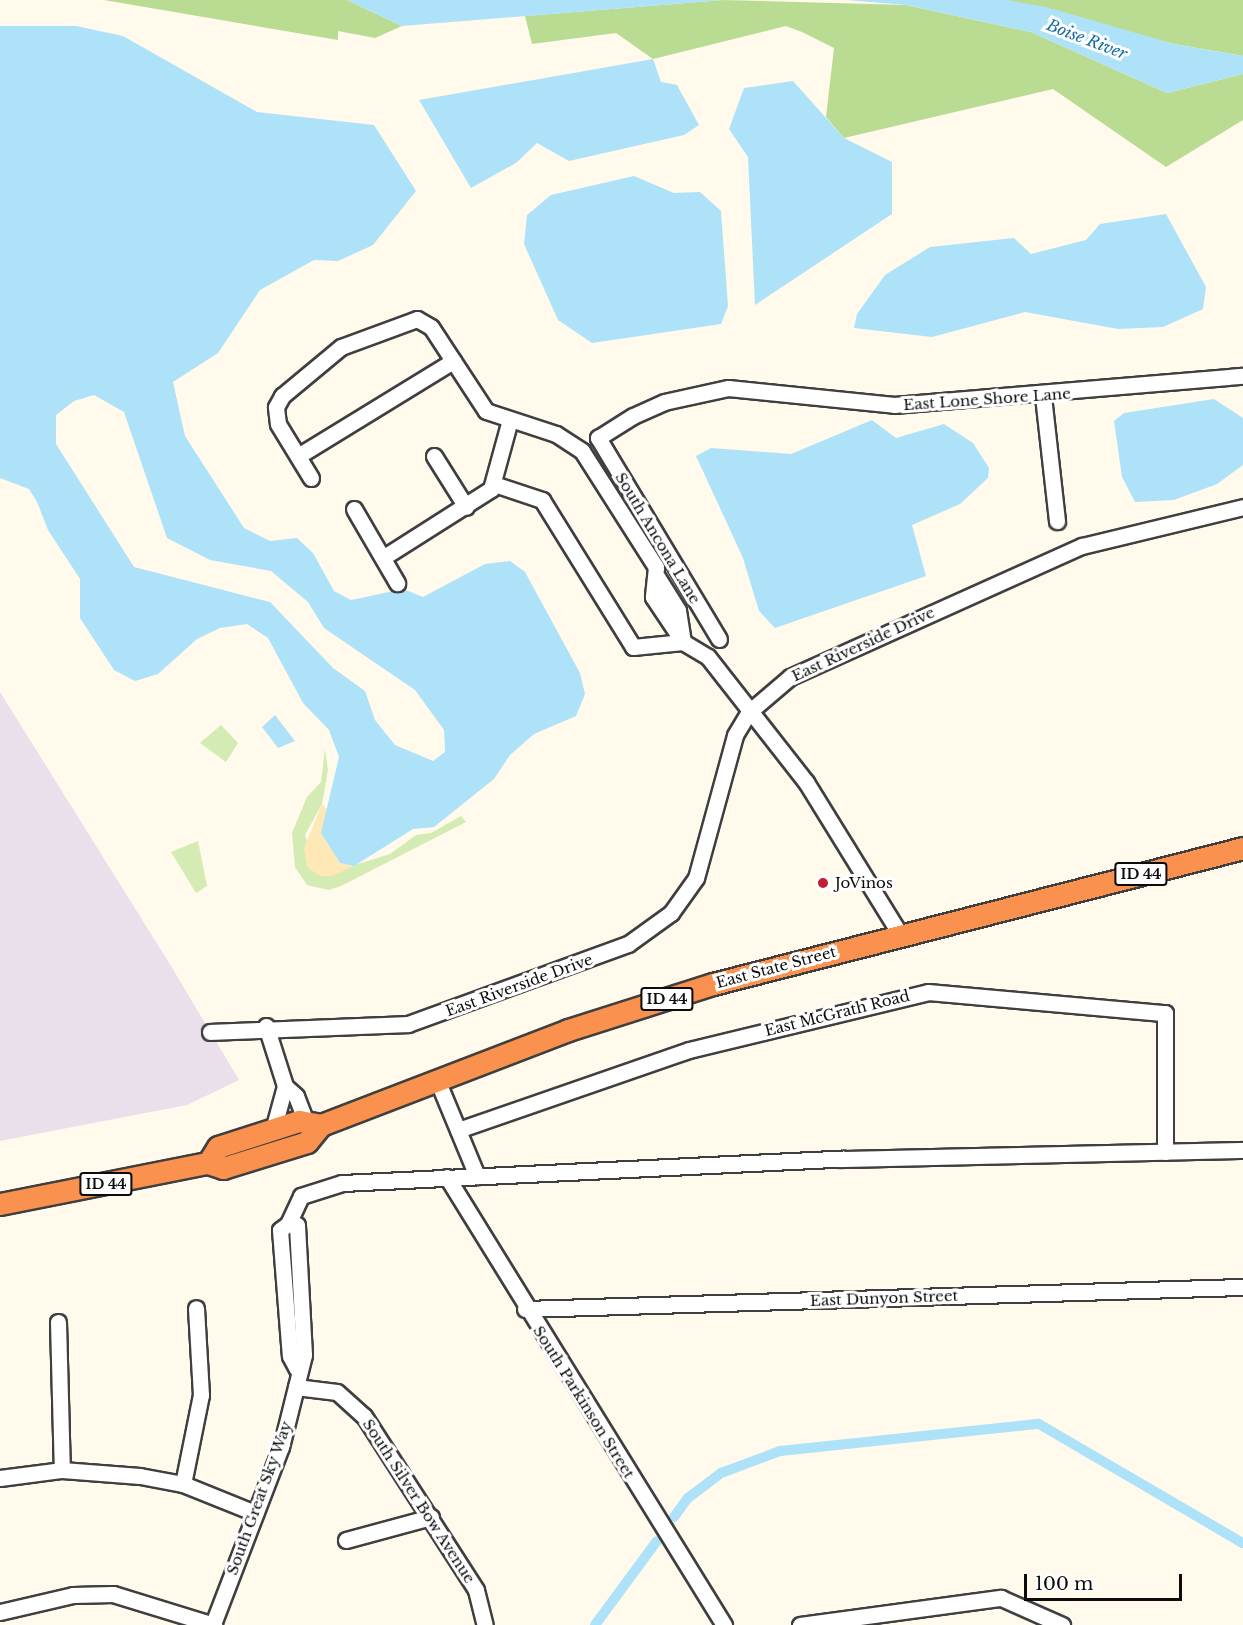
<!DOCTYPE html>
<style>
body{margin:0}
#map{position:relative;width:1243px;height:1625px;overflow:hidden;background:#fffaeb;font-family:"Libre Baskerville",serif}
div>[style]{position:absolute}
.industrial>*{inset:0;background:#e9e0ec}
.green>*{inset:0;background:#d4ebb4}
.forest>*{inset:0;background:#b9dc92}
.sand>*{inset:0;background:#fde8b6}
.water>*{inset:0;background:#aee2f9}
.canal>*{height:10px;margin:-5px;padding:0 5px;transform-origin:5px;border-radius:5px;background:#aee2f9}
.roads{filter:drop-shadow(2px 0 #3f3f3f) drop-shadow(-2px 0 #3f3f3f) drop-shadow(0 2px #3f3f3f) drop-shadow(0 -2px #3f3f3f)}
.minor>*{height:15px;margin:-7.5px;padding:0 7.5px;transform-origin:7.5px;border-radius:7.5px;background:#fff}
.highway>*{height:21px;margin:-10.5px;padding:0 10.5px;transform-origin:10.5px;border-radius:10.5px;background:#fa914e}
.dots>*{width:16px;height:16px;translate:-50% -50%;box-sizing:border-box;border:3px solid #fff;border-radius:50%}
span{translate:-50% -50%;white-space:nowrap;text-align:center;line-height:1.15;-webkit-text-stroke:6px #fff;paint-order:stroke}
.shield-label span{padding:2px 4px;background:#fff;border:2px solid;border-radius:4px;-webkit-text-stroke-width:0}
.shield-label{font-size:14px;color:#0c0c0c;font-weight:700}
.street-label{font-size:15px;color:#0c0c0c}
.poi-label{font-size:15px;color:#0c0c0c}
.left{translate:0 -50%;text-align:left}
.water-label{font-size:16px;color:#116da2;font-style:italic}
.scale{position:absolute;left:1024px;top:1574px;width:158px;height:27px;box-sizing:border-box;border:3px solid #0c0c0c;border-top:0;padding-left:8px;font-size:18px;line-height:21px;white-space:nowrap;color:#0c0c0c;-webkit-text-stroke:4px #fff;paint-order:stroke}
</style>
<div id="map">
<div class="industrial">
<div style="clip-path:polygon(0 692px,171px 966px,239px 1080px,187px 1105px,0 1141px)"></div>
</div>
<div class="green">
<div style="clip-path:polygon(221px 725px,238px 743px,226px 762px,200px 743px)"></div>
<div style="clip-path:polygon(325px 749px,328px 770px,322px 804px,305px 835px,320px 876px,390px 854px,416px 835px,431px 833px,461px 816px,466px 822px,341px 886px,329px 890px,307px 885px,295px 867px,292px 833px,307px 797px,321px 782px)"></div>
<div style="clip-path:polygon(198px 841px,207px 886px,196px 893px,171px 852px)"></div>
</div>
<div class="forest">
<div style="clip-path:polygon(104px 0,347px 0,402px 26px,375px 38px,338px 31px,338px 40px)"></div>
<div style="clip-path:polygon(723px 0,906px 5px,1031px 32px,1167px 93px,1243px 74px,1243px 120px,1166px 167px,1053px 89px,844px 138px,826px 117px,834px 48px,802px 32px,786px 26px,653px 59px,616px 33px,532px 44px,525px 16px)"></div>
<div style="clip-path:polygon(1006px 0,1243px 0,1243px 56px,1174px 44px)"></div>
</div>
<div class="sand">
<div style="clip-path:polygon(322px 804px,328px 811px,321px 833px,340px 863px,354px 866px,332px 876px,320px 876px,307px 867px,304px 848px)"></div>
</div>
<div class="water">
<div style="clip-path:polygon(347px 0,723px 0,402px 26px)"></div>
<div style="clip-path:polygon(847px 0,1006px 0,1046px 7px,1174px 44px,1243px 56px,1243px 74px,1167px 93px,1031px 32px,906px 5px)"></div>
<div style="clip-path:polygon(evenodd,0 26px,76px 26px,123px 36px,257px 112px,374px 125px,416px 191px,373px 245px,338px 261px,314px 260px,260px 290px,218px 353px,173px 382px,185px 436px,244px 528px,270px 541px,297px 538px,313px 553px,334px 591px,351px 600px,403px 589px,423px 597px,485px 564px,510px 561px,525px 572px,580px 673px,585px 694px,576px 716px,534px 734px,510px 755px,494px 779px,434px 827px,413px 829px,354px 866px,340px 863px,321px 833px,339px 757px,329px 730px,303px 703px,268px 638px,247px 624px,220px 628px,197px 639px,158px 674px,135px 681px,114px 670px,80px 618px,80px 579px,48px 530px,37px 502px,29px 489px,0 478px,0 26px,94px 395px,124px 412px,167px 538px,210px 560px,271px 571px,308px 602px,324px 628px,415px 690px,444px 730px,445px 752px,433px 761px,395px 745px,375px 720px,365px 691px,333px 668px,270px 602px,134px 567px,56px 444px,56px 415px,74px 401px,94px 395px)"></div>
<div style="clip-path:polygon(653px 59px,661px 82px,677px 85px,699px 125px,684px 135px,569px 161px,537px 143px,516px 163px,471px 188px,419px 100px)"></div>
<div style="clip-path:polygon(793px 81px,844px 138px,892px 162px,892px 214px,755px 305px,748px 157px,729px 129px,744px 88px)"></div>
<div style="clip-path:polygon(634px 176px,674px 193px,700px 192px,721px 211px,728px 306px,721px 324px,592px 343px,558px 320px,524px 244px,527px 215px,551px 195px)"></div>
<div style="clip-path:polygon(1166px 214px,1206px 287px,1203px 309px,1163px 327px,1118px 329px,1025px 312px,932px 337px,854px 328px,857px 314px,885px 275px,930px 247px,1014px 238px,1031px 254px,1086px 240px,1100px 224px)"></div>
<div style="clip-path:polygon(1214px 399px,1243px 418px,1243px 465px,1217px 484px,1174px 500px,1135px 502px,1122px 477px,1114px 421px,1124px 413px)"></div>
<div style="clip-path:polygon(872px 420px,896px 438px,944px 424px,973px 443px,989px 468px,988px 478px,960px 504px,912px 525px,926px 576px,775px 628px,759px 611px,743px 558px,696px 456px,711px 448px,791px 454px)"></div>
<div style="clip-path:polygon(275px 715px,295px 741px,278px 748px,262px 727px)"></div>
</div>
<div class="canal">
<div style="left:674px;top:1517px;width:24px;rotate:-54deg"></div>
<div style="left:688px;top:1498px;width:41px;rotate:-37.1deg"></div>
<div style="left:721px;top:1473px;width:63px;rotate:-20.4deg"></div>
<div style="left:780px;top:1451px;width:260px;rotate:-6deg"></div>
<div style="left:1039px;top:1424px;width:236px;rotate:30.3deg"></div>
<div style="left:595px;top:1625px;width:104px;rotate:-53.6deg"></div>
</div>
<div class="roads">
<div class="minor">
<div style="left:1043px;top:396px;width:126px;rotate:83.6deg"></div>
<div style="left:298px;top:456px;width:182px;rotate:-31.5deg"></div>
<div style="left:434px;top:456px;width:60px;rotate:57.9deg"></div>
<div style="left:311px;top:478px;width:63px;rotate:-121.4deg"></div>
<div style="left:278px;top:424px;width:17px;rotate:-97deg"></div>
<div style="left:276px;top:407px;width:13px;rotate:-61deg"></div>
<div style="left:282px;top:396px;width:77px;rotate:-39.7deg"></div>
<div style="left:341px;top:347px;width:81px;rotate:-20.2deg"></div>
<div style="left:417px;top:319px;width:16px;rotate:30deg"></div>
<div style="left:431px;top:327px;width:100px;rotate:56.8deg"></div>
<div style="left:486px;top:411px;width:74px;rotate:18.2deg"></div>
<div style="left:556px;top:434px;width:31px;rotate:33deg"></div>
<div style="left:582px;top:451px;width:138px;rotate:57.5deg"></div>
<div style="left:656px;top:567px;width:30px;rotate:96deg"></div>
<div style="left:653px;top:597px;width:54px;rotate:56.3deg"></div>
<div style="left:683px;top:642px;width:32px;rotate:-99deg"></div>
<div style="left:678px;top:610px;width:39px;rotate:-122deg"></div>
<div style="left:494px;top:484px;width:51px;rotate:18.4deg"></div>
<div style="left:542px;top:500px;width:173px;rotate:58.2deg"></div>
<div style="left:633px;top:647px;width:50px;rotate:-5.7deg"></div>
<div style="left:683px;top:642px;width:29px;rotate:31deg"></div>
<div style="left:708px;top:657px;width:159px;rotate:51.9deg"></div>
<div style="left:806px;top:782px;width:181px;rotate:58.3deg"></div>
<div style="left:354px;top:509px;width:86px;rotate:59.8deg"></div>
<div style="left:384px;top:557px;width:127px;rotate:-32.4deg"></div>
<div style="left:491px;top:489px;width:68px;rotate:-74.7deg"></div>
<div style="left:719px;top:639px;width:235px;rotate:-121deg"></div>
<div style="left:598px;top:438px;width:41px;rotate:-32.2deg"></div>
<div style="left:633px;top:416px;width:34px;rotate:-24deg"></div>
<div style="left:664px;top:402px;width:66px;rotate:-12.3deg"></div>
<div style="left:728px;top:388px;width:167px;rotate:5.8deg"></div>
<div style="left:894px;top:405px;width:350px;rotate:-4.8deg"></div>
<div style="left:266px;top:1026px;width:63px;rotate:72.4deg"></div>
<div style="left:285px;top:1086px;width:46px;rotate:105.3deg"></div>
<div style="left:210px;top:1032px;width:198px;rotate:-2.3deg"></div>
<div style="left:408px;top:1024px;width:234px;rotate:-20deg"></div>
<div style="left:628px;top:944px;width:53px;rotate:-35.8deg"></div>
<div style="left:671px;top:913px;width:43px;rotate:-54.5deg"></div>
<div style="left:696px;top:878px;width:148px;rotate:-74.7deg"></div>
<div style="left:735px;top:735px;width:27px;rotate:-59deg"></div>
<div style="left:749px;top:712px;width:54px;rotate:-40.5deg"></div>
<div style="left:790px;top:677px;width:320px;rotate:-24.2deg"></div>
<div style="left:1082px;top:546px;width:166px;rotate:-13.6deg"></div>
<div style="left:438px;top:1082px;width:102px;rotate:67.5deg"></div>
<div style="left:285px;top:1086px;width:15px;rotate:42deg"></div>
<div style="left:296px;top:1096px;width:28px;rotate:69deg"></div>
<div style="left:458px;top:1130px;width:244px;rotate:-19.1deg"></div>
<div style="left:689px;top:1050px;width:246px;rotate:-13.6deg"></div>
<div style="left:928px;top:992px;width:238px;rotate:5.1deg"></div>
<div style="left:1165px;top:1013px;width:139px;rotate:90deg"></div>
<div style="left:447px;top:1177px;width:527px;rotate:58.27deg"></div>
<div style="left:288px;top:1224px;width:31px;rotate:-65deg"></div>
<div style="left:301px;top:1196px;width:43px;rotate:-17.6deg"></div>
<div style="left:342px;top:1183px;width:500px;rotate:-2.8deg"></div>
<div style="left:841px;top:1159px;width:402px;rotate:-1.3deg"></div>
<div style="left:525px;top:1309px;width:718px;rotate:-1.76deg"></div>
<div style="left:58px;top:1322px;width:148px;rotate:88.5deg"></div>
<div style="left:296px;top:1387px;width:41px;rotate:7deg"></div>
<div style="left:337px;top:1392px;width:36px;rotate:42deg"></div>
<div style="left:364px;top:1416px;width:207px;rotate:57.2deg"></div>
<div style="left:476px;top:1590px;width:36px;rotate:76deg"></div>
<div style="left:0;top:1478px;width:63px;rotate:-7.4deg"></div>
<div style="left:62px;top:1470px;width:78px;rotate:4.4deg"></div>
<div style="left:140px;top:1476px;width:44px;rotate:10.5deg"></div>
<div style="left:183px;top:1484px;width:78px;rotate:21.9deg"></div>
<div style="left:183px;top:1484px;width:91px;rotate:-78.6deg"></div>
<div style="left:201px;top:1395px;width:87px;rotate:-93.3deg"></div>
<div style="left:346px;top:1540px;width:88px;rotate:-15.1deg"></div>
<div style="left:0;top:1612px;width:75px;rotate:-13.1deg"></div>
<div style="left:73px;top:1595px;width:40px;rotate:-1.4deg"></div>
<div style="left:113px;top:1594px;width:106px;rotate:17.1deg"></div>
<div style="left:213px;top:1624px;width:190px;rotate:-69deg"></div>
<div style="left:281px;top:1447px;width:95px;rotate:-76deg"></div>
<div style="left:304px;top:1355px;width:130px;rotate:-93.1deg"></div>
<div style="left:297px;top:1225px;width:9px;rotate:-174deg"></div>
<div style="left:288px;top:1224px;width:10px;rotate:143deg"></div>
<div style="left:280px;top:1230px;width:126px;rotate:85.5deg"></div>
<div style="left:290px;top:1356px;width:15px;rotate:62deg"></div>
<div style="left:800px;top:1625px;width:203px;rotate:-7.7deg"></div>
<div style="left:1001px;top:1598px;width:67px;rotate:23.9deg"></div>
</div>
<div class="highway">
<div style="left:208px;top:1163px;width:19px;rotate:-58deg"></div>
<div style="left:218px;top:1147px;width:85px;rotate:-17.8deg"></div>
<div style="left:299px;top:1121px;width:22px;rotate:10deg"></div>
<div style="left:321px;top:1125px;width:265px;rotate:-21deg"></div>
<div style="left:568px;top:1030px;width:152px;rotate:-17.6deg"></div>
<div style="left:713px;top:984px;width:547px;rotate:-14.39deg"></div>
<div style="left:0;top:1204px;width:212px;rotate:-11.2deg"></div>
<div style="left:208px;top:1163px;width:16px;rotate:18deg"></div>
<div style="left:223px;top:1168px;width:88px;rotate:-17.2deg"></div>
<div style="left:307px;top:1142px;width:22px;rotate:-51deg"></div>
</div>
</div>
<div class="dots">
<div style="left:823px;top:883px;background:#c11f32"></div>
</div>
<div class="shield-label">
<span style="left:1141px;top:874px">ID 44</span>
<span style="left:667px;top:999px">ID 44</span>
<span style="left:106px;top:1184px">ID 44</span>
</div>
<div class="street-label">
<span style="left:987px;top:399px;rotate:-4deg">East Lone Shore Lane</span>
<span style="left:658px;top:538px;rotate:59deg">South Ancona Lane</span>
<span style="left:863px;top:644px;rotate:-25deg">East Riverside Drive</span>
<span style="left:776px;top:967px;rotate:-15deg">East State Street</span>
<span style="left:519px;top:985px;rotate:-20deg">East Riverside Drive</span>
<span style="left:837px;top:1013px;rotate:-14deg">East McGrath Road</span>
<span style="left:884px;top:1298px;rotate:-2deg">East Dunyon Street</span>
<span style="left:584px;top:1402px;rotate:58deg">South Parkinson Street</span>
<span style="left:259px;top:1498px;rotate:-70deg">South Great Sky Way</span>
<span style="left:419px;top:1501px;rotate:57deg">South Silver Bow Avenue</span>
</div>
<div class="poi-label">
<span class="left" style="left:835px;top:883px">JoVinos</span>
</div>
<div class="water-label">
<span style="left:1087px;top:39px;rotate:21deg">Boise River</span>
</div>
<div class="scale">100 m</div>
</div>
